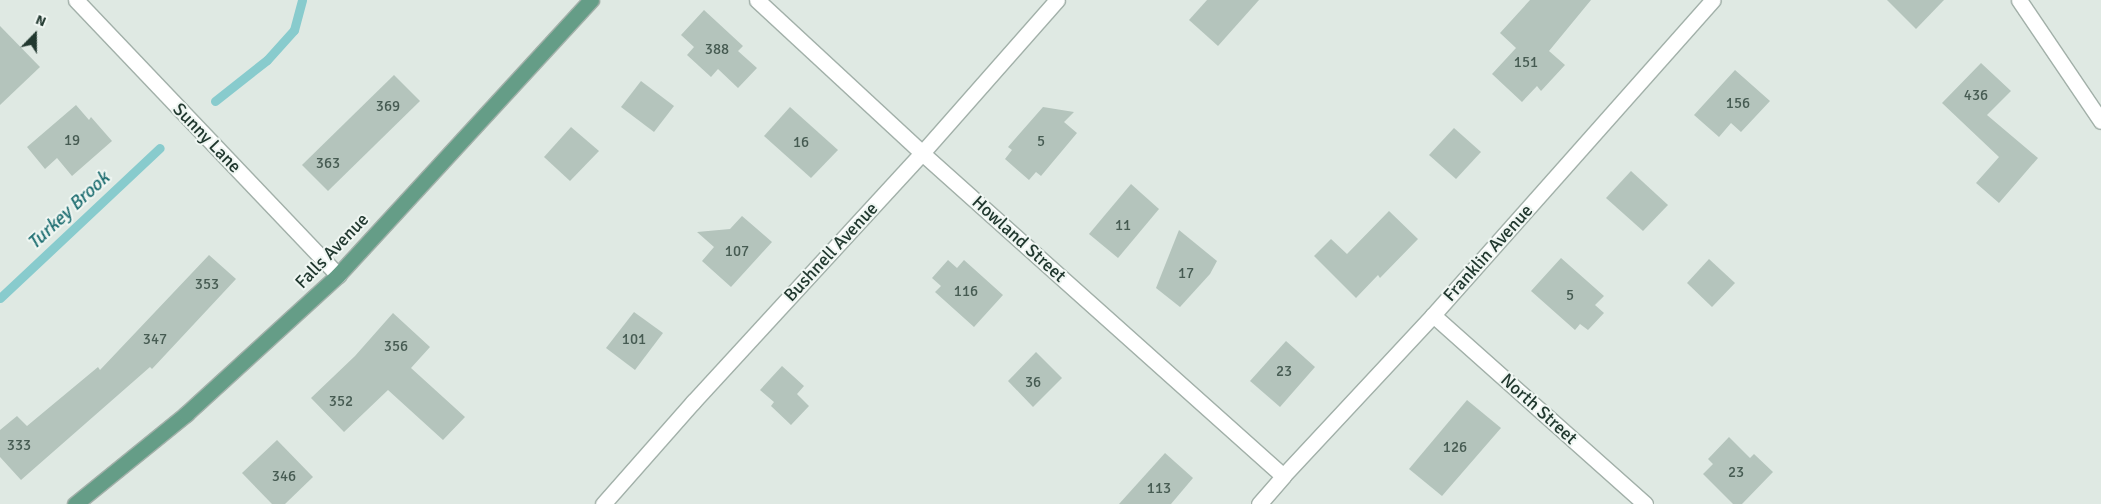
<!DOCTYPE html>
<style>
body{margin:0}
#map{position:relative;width:2101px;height:504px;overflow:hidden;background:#dfe9e3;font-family:Signika,sans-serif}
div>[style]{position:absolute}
.stream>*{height:9px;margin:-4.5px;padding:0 4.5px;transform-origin:4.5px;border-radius:4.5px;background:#88cbcd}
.building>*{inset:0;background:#b4c4bc}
.roads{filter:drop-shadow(1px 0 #a2b0a9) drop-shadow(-1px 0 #a2b0a9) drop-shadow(0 1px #a2b0a9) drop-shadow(0 -1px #a2b0a9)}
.minor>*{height:15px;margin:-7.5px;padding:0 7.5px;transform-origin:7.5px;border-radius:7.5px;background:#fff}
.major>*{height:15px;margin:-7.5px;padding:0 7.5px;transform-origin:7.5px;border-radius:7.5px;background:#659d87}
span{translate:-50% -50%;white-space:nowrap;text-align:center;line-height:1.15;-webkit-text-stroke:4px #eff6f2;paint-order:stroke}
.number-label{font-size:15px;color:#465b52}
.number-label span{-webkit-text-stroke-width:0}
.street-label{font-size:18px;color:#21382f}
.water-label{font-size:19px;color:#1e6e71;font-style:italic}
.north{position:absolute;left:10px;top:10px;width:50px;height:50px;-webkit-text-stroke:4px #eff6f2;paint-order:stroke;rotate:22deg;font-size:14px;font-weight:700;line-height:20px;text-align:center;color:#21382f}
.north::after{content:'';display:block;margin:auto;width:18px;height:22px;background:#21382f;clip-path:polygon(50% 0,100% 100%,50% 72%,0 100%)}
</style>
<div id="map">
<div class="stream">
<div style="left:215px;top:101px;width:66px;rotate:-38.3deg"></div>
<div style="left:267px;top:60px;width:40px;rotate:-48deg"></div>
<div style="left:294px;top:30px;width:31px;rotate:-75deg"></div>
<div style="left:0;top:298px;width:219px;rotate:-43.2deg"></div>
</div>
<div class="building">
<div style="clip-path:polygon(1207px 0,1259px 0,1218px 46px,1189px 20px)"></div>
<div style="clip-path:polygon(1530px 0,1591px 0,1549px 51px,1565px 65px,1541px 91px,1537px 86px,1522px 102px,1492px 74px,1516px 48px,1500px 33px)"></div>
<div style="clip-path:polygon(1887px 0,1944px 0,1916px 29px)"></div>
<div style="clip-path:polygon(704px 10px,743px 46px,738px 51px,757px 68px,738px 88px,718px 69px,711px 77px,687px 55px,694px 47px,681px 35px)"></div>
<div style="clip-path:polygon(0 26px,40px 67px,0 105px)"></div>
<div style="clip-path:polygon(1981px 63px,2011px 91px,1987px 115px,2038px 158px,1999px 203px,1976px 183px,1999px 157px,1942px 103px)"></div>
<div style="clip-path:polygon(1735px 70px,1770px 101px,1741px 132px,1731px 123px,1719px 137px,1694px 115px)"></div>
<div style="clip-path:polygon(394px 75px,420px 101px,328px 191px,302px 165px)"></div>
<div style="clip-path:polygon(641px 81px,674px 106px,654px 132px,621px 107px)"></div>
<div style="clip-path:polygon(76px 105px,89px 120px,91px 117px,112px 141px,72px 176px,57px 158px,45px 169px,27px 147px)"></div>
<div style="clip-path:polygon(790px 107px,838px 150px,811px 178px,764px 136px)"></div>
<div style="clip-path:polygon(1043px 107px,1074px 112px,1064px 122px,1077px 133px,1041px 176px,1036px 172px,1029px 180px,1005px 159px,1012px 150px,1008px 147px)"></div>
<div style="clip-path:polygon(571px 127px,599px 151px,570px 181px,544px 157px)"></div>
<div style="clip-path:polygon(1454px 128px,1481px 152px,1456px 179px,1429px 155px)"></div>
<div style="clip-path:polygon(1631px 171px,1668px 205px,1643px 231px,1606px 198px)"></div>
<div style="clip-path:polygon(1131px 184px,1159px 209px,1118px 258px,1089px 234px)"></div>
<div style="clip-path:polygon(1389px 211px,1418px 239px,1380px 278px,1378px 275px,1356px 298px,1314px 256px,1331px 239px,1347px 254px)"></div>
<div style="clip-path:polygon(742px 216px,772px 242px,731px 287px,702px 261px,714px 247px,697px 232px,730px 229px)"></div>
<div style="clip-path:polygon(1179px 230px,1217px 261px,1210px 274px,1180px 307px,1156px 288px)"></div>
<div style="clip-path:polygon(209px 255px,236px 279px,152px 369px,150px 367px,21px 480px,0 457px,0 430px,17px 416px,27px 426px,98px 367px,100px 370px)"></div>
<div style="clip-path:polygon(1561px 258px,1604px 296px,1595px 305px,1604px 313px,1588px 330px,1580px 324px,1575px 330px,1531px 291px)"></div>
<div style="clip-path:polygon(1709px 259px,1735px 283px,1712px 307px,1687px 283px)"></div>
<div style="clip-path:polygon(948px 260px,957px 268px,964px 260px,1003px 295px,974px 327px,935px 292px,941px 286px,932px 278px)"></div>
<div style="clip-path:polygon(634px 312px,663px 333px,635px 370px,606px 348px)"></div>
<div style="clip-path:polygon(393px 313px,430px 347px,411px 368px,465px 417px,443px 440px,388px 390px,344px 432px,311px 398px,355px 356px)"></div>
<div style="clip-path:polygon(1286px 341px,1315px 367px,1280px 407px,1250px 381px)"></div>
<div style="clip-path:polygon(1036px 352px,1062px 378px,1033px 407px,1008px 381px)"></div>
<div style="clip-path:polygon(782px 366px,804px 386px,797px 394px,809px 406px,791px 425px,771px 406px,774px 402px,760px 390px)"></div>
<div style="clip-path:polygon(1467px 400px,1501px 428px,1442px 496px,1409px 469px)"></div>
<div style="clip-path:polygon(1729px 437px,1750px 458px,1754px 454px,1773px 472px,1742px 504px,1733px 504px,1703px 474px,1713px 464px,1708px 459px)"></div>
<div style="clip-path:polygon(277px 440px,313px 477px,285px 504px,272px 504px,242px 473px)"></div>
<div style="clip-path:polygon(1165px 453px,1193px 478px,1171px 504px,1119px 504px)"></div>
</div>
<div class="roads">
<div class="minor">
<div style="left:76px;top:0;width:380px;rotate:46.4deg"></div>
<div style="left:757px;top:0;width:225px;rotate:42.8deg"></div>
<div style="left:922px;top:153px;width:484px;rotate:41.8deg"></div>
<div style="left:2019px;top:0;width:146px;rotate:55.9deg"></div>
<div style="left:1433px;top:315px;width:284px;rotate:41.7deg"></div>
<div style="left:603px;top:504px;width:136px;rotate:-48.6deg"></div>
<div style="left:693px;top:402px;width:338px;rotate:-47.4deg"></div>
<div style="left:922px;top:153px;width:204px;rotate:-48.6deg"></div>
<div style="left:1259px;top:504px;width:37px;rotate:-49deg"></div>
<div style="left:1283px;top:476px;width:220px;rotate:-47deg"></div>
<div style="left:1433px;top:315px;width:421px;rotate:-48.4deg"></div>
</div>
<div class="major">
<div style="left:75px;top:504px;width:143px;rotate:-39deg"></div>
<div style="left:186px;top:414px;width:206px;rotate:-42.4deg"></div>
<div style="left:338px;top:275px;width:374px;rotate:-47.4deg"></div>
</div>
</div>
<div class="number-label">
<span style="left:717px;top:50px">388</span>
<span style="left:1526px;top:63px">151</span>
<span style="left:1976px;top:96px">436</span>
<span style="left:1738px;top:104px">156</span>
<span style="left:388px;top:107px">369</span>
<span style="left:72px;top:141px">19</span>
<span style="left:1041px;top:142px">5</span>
<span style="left:801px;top:143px">16</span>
<span style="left:328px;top:164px">363</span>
<span style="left:1123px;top:226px">11</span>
<span style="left:737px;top:252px">107</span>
<span style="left:1186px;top:274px">17</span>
<span style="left:207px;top:285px">353</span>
<span style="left:966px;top:292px">116</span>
<span style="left:1570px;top:296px">5</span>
<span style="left:155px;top:340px">347</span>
<span style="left:634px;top:340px">101</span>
<span style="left:396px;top:347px">356</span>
<span style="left:1284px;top:372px">23</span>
<span style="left:1033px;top:383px">36</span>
<span style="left:341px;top:402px">352</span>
<span style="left:19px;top:446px">333</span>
<span style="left:1455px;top:448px">126</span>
<span style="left:1736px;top:473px">23</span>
<span style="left:284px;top:477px">346</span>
<span style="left:1159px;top:489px">113</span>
</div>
<div class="street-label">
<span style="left:207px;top:138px;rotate:46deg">Sunny Lane</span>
<span style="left:1019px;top:239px;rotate:42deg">Howland Street</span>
<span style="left:332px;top:251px;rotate:-46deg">Falls Avenue</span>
<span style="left:831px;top:252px;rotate:-47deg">Bushnell Avenue</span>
<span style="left:1488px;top:253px;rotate:-48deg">Franklin Avenue</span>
<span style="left:1539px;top:409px;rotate:42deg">North Street</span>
</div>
<div class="water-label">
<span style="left:69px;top:211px;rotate:-43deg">Turkey Brook</span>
</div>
<div class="north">N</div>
</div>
